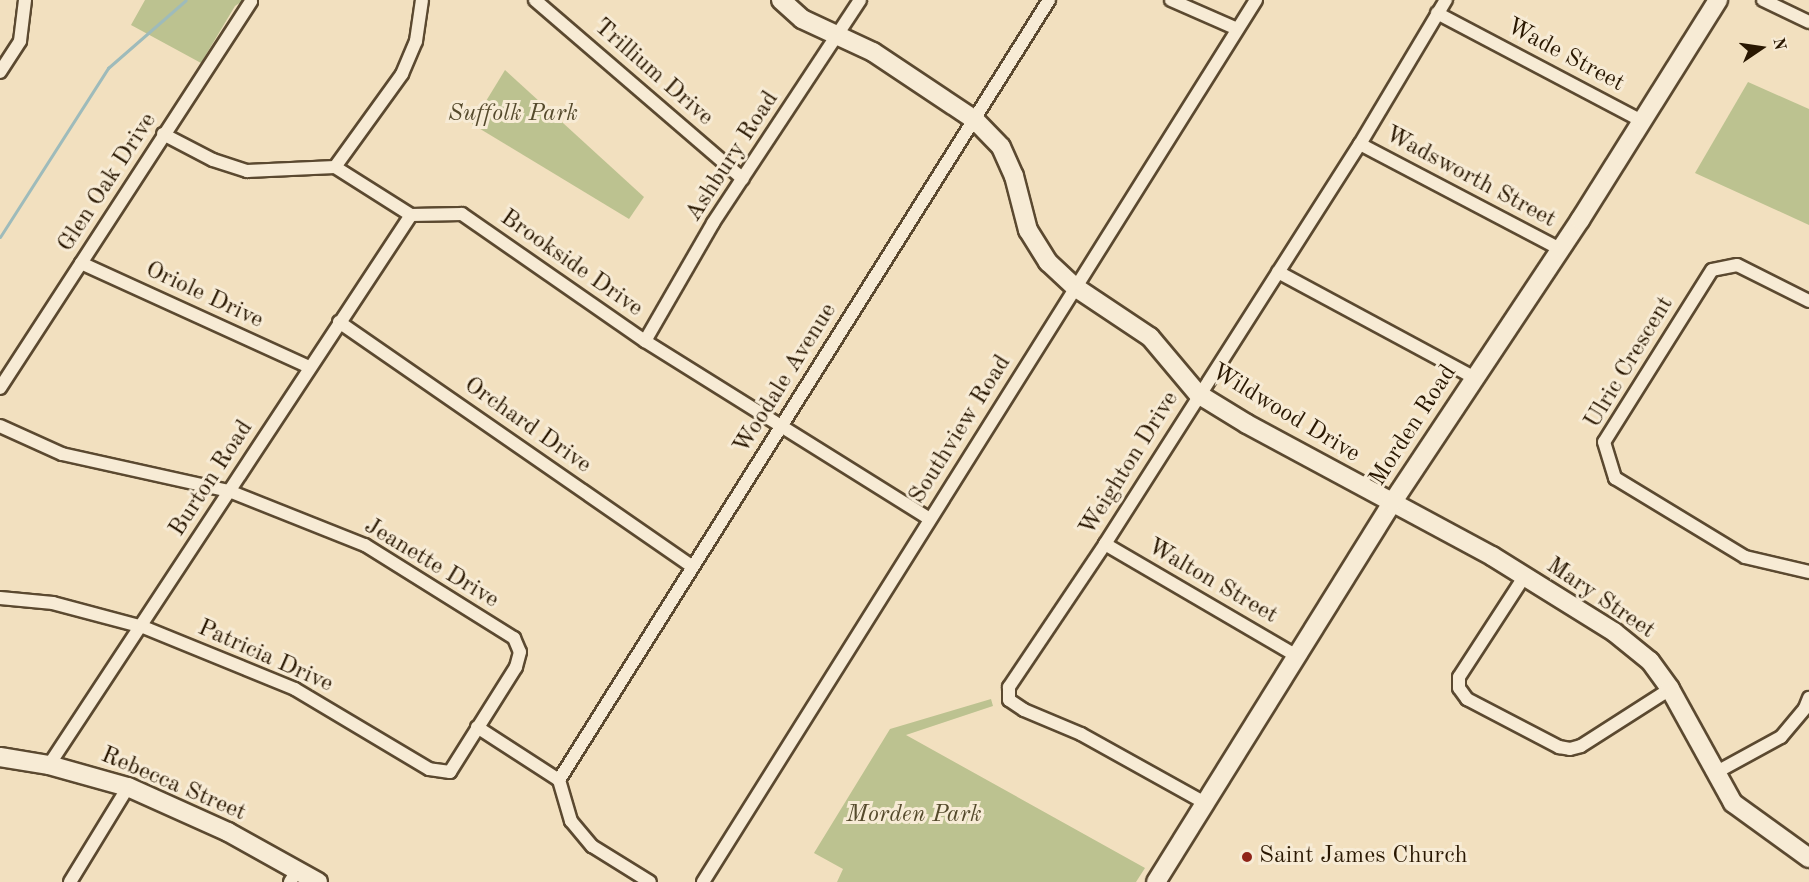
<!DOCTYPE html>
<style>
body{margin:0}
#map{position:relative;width:1809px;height:882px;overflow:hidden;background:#f2e0bf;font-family:"Old Standard TT",serif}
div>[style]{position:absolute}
.green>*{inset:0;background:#bcc290}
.stream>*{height:3px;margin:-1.5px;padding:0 1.5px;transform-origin:1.5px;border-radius:1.5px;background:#9ebbbb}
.roads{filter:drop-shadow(2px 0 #5b4930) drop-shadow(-2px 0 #5b4930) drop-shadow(0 2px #5b4930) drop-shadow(0 -2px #5b4930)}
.street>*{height:12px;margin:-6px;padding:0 6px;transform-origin:6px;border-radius:6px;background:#f7ebd5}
.secondary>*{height:18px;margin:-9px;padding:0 9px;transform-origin:9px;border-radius:9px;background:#f7ebd5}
.dots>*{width:16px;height:16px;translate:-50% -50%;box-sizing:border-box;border:3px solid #f7ebd5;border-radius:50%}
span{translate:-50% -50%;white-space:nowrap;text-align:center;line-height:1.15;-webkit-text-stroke:6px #f7ebd5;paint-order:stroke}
.street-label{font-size:24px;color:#291701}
.park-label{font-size:24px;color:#554a2c;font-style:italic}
.poi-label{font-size:24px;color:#291701}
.left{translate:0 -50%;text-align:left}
.north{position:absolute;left:1731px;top:18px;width:60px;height:60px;-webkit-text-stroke:4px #f7ebd5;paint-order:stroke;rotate:77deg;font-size:16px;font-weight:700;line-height:24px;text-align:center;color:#291701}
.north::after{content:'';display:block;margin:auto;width:21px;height:27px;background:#291701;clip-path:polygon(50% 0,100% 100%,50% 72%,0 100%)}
</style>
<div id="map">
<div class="green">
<div style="clip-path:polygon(145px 0,244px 0,235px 6px,201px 63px,131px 25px)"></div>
<div style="clip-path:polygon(505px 70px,644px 197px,629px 219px,472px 124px)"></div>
<div style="clip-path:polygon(1748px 82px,1809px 109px,1809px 225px,1695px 173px)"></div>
<div style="clip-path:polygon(991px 699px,993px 706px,906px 735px,1145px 868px,1136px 882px,837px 882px,843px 869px,814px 853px,890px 729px)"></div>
</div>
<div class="stream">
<div style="left:0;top:237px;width:201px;rotate:-57.4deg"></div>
<div style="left:108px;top:68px;width:103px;rotate:-41.1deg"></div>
</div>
<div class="roads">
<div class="street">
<div style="left:535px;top:0;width:274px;rotate:40.7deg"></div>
<div style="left:1171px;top:0;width:72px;rotate:23.7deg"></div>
<div style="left:1763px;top:0;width:51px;rotate:25.6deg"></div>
<div style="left:1437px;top:13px;width:232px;rotate:27.8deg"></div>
<div style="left:0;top:72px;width:37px;rotate:-57deg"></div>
<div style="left:20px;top:41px;width:41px;rotate:-83deg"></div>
<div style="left:163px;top:134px;width:56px;rotate:27.5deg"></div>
<div style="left:213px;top:160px;width:36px;rotate:18deg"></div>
<div style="left:247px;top:171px;width:88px;rotate:-2.6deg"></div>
<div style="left:335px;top:167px;width:90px;rotate:32.3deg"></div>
<div style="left:411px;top:215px;width:51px;rotate:-1.1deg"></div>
<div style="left:462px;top:214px;width:223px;rotate:34.8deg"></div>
<div style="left:645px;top:341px;width:336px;rotate:32deg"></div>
<div style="left:1360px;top:144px;width:226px;rotate:27.7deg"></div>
<div style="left:335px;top:167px;width:115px;rotate:-54.2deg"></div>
<div style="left:402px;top:74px;width:36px;rotate:-67deg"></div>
<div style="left:416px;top:41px;width:41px;rotate:-81.7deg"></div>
<div style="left:81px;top:263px;width:251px;rotate:24.5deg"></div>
<div style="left:1278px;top:272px;width:221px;rotate:28.3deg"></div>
<div style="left:1809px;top:301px;width:80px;rotate:-153.4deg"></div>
<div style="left:1737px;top:265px;width:25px;rotate:169deg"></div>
<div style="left:1712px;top:270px;width:203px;rotate:122.1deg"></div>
<div style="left:1604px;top:442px;width:38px;rotate:73deg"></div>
<div style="left:1615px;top:478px;width:152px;rotate:31.3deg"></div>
<div style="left:1745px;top:557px;width:66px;rotate:13.2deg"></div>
<div style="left:339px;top:322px;width:429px;rotate:34.7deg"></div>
<div style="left:645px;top:341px;width:136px;rotate:-60deg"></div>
<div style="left:713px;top:223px;width:267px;rotate:-56.6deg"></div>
<div style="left:0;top:388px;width:461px;rotate:-57deg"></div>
<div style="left:0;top:426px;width:68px;rotate:24.3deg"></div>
<div style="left:62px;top:454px;width:171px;rotate:12.5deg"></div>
<div style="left:229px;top:491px;width:146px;rotate:21.7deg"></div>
<div style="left:365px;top:545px;width:176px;rotate:32deg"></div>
<div style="left:514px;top:638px;width:15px;rotate:67deg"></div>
<div style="left:520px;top:652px;width:16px;rotate:105deg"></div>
<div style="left:516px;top:667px;width:124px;rotate:122.2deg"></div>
<div style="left:450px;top:772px;width:21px;rotate:-172deg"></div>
<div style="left:429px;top:769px;width:156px;rotate:-149.2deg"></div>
<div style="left:295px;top:689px;width:164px;rotate:-157.8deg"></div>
<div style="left:143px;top:627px;width:93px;rotate:-165.1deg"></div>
<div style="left:53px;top:603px;width:53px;rotate:-174.6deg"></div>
<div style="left:1105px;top:544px;width:222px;rotate:30.3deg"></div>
<div style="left:1524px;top:577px;width:119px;rotate:123deg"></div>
<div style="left:1459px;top:677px;width:11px;rotate:90deg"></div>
<div style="left:1459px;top:688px;width:14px;rotate:54deg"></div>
<div style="left:1467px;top:699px;width:104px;rotate:27.6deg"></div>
<div style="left:1559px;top:747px;width:11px;rotate:10deg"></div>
<div style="left:1570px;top:749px;width:11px;rotate:-15deg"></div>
<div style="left:1581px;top:746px;width:106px;rotate:-32.6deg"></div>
<div style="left:477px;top:727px;width:98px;rotate:32.9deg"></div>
<div style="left:559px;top:780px;width:43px;rotate:73.7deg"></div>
<div style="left:571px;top:821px;width:33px;rotate:50deg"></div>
<div style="left:592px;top:846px;width:68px;rotate:31.8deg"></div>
<div style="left:49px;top:765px;width:658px;rotate:-56.65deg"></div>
<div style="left:1715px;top:773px;width:75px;rotate:-28.6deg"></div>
<div style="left:1781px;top:737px;width:38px;rotate:-50deg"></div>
<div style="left:1805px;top:708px;width:11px;rotate:-68deg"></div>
<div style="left:559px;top:780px;width:921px;rotate:-57.86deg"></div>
<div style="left:1205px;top:803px;width:142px;rotate:-150.9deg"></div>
<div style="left:1081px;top:734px;width:62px;rotate:-157.2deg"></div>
<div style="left:1024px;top:710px;width:18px;rotate:-146deg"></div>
<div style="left:1009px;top:700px;width:13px;rotate:-90deg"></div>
<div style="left:1009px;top:687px;width:172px;rotate:-56.1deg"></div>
<div style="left:1105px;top:544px;width:474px;rotate:-57.5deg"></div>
<div style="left:1360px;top:144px;width:168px;rotate:-59.2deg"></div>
<div style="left:70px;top:882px;width:111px;rotate:-58.6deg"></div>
<div style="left:290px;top:882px;width:13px;rotate:-58deg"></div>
<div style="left:703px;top:882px;width:1041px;rotate:-57.91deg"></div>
</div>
<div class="secondary">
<div style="left:781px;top:0;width:28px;rotate:42deg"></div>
<div style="left:802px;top:19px;width:78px;rotate:24.9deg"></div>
<div style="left:873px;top:52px;width:123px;rotate:33.7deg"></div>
<div style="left:975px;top:120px;width:37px;rotate:46deg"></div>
<div style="left:1001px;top:147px;width:32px;rotate:66deg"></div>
<div style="left:1014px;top:176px;width:56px;rotate:75.5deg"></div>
<div style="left:1028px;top:230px;width:38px;rotate:58deg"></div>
<div style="left:1048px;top:262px;width:37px;rotate:43deg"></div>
<div style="left:1075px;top:287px;width:90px;rotate:33.7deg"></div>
<div style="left:1150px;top:337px;width:75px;rotate:49.9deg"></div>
<div style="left:1198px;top:394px;width:57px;rotate:31.5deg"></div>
<div style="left:1247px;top:424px;width:278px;rotate:28.3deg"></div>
<div style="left:1492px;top:556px;width:144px;rotate:31.9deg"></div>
<div style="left:1614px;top:632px;width:46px;rotate:38.9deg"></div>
<div style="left:1650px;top:661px;width:34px;rotate:54deg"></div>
<div style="left:1670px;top:689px;width:130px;rotate:61.1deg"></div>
<div style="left:1733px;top:803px;width:94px;rotate:35.9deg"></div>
<div style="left:0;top:757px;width:50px;rotate:9.3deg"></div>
<div style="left:49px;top:765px;width:82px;rotate:15.6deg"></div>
<div style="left:128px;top:787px;width:110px;rotate:24.2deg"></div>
<div style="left:228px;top:832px;width:103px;rotate:29.1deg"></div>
<div style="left:1156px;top:882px;width:446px;rotate:-58.1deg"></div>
<div style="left:1392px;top:503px;width:340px;rotate:-56.4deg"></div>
<div style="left:1580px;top:220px;width:260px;rotate:-57.9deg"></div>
</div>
</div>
<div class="dots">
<div style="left:1247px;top:857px;background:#8f2418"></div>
</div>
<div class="street-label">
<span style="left:1565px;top:56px;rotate:28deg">Wade Street</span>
<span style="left:653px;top:73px;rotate:41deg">Trillium Drive</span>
<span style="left:733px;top:157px;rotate:-57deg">Ashbury Road</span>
<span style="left:1470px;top:178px;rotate:28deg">Wadsworth Street</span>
<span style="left:108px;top:183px;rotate:-57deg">Glen Oak Drive</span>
<span style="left:571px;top:264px;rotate:35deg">Brookside Drive</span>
<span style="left:204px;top:296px;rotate:25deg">Oriole Drive</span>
<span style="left:1630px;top:363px;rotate:-59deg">Ulric Crescent</span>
<span style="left:786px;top:379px;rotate:-58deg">Woodale Avenue</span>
<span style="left:1285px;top:414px;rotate:31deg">Wildwood Drive</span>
<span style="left:527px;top:426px;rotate:35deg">Orchard Drive</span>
<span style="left:1414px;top:426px;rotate:-57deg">Morden Road</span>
<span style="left:961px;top:430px;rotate:-58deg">Southview Road</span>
<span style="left:1130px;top:464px;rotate:-58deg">Weighton Drive</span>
<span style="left:212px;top:479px;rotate:-57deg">Burton Road</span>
<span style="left:431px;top:564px;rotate:31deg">Jeanette Drive</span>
<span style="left:1212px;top:582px;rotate:30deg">Walton Street</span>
<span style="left:1600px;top:599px;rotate:34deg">Mary Street</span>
<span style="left:265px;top:657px;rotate:24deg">Patricia Drive</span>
<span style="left:173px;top:785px;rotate:23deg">Rebecca Street</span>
</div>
<div class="park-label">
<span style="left:513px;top:115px">Suffolk Park</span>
<span style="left:914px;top:816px">Morden Park</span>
</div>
<div class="poi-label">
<span class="left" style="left:1259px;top:857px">Saint James Church</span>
</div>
<div class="north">N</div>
</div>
